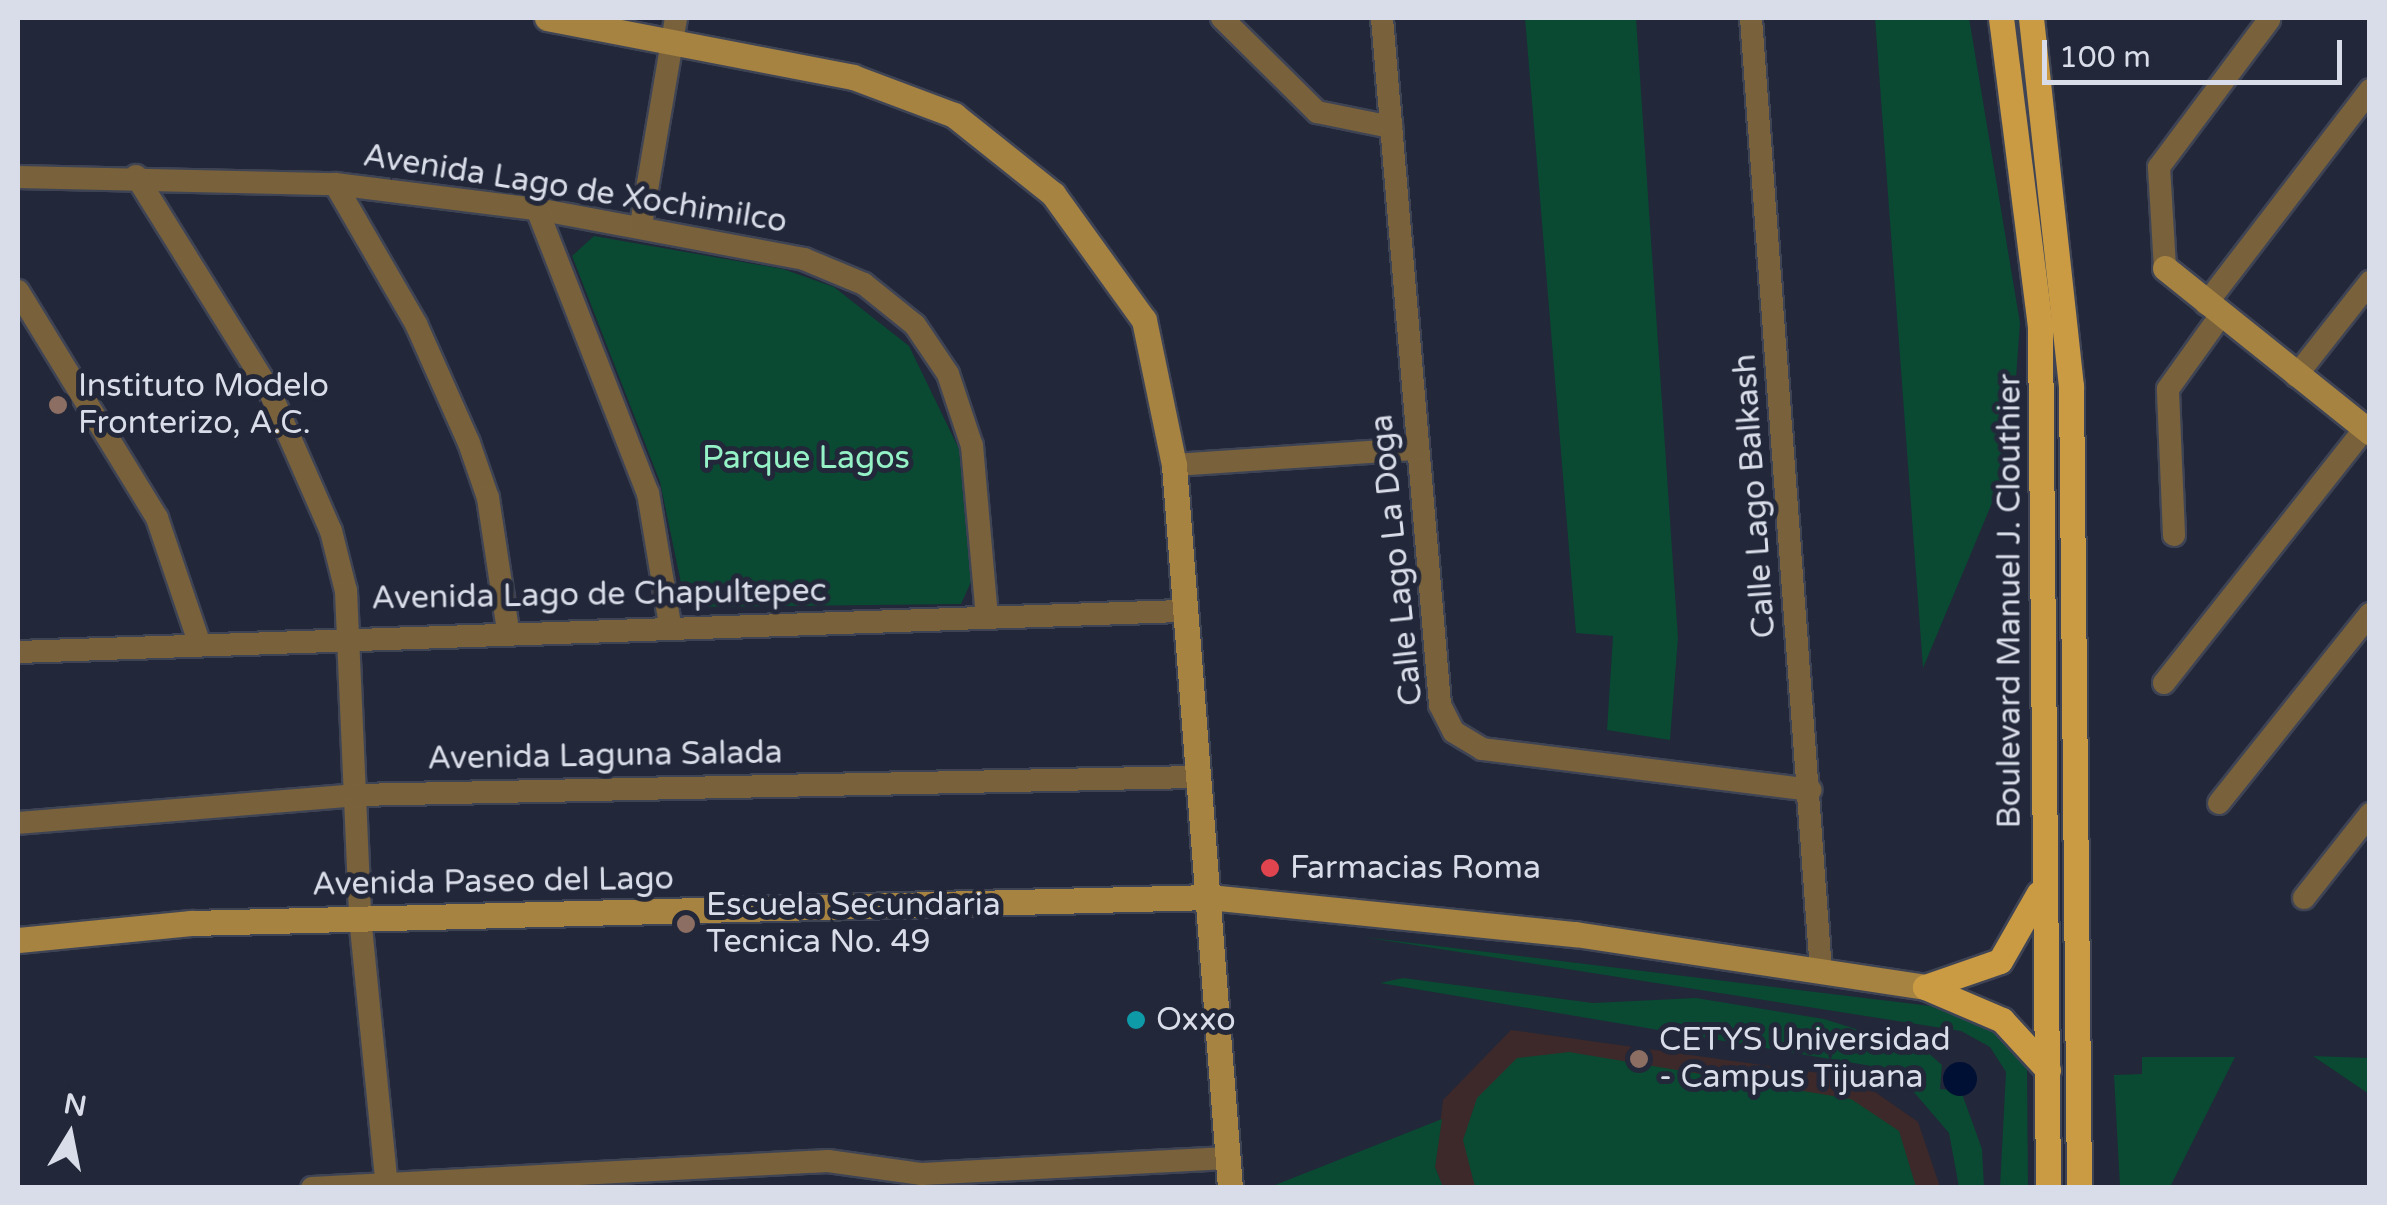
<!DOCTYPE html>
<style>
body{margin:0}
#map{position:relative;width:2387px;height:1205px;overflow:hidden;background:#222739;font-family:"Varela Round",sans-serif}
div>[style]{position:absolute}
.commercial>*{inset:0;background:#3d292a}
.green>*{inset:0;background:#0a4932}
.water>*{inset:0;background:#000f34}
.round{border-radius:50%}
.roads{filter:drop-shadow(2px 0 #3f4455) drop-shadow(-2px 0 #3f4455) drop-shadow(0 2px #3f4455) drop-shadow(0 -2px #3f4455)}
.street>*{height:22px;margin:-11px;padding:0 11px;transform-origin:11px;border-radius:11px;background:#79623b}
.secondary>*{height:25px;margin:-12.5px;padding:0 12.5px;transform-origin:12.5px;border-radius:12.5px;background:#a78341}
.primary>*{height:25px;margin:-12.5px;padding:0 12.5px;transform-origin:12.5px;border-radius:12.5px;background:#ca9b43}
.dots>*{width:28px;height:28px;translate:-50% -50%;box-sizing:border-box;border:5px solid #222739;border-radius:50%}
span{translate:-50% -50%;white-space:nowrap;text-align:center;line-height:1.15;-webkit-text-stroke:10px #222739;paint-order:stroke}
.street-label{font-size:32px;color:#d9dde9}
.poi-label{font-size:32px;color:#d9dde9}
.left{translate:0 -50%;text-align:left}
.park-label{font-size:32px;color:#94f2c6}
.frame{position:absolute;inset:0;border:20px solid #d9dde9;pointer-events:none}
.north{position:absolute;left:20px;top:1085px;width:100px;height:100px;-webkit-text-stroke:8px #222739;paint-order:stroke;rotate:10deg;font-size:28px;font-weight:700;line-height:40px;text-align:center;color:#d9dde9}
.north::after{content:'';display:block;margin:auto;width:35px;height:45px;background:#d9dde9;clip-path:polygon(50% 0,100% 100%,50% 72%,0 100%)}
.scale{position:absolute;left:2042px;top:40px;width:300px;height:45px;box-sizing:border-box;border:5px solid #d9dde9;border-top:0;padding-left:12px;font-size:30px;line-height:35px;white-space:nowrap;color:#d9dde9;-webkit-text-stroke:8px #222739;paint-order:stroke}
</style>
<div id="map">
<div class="commercial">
<div style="clip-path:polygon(1511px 1030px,1855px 1078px,1918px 1122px,1940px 1187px,1443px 1188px,1435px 1167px,1443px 1100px)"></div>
</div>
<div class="green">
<div style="clip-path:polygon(1525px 18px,1636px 18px,1678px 638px,1670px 740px,1607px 730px,1613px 636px,1576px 633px)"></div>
<div style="clip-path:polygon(1875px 18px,1969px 18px,2020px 323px,2010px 460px,1923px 668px)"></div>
<div style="clip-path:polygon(594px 236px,783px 269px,834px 287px,909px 346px,959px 449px,971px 582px,961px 604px,686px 607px,660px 482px,572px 256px)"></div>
<div style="clip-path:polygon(1363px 937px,1972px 1011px,2027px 1066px,2028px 1187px,2000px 1187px,2006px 1072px,1990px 1047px,1961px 1031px)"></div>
<div style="clip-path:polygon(1403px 978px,1593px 1003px,1696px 998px,1824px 1019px,1926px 1051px,1942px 1065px,1940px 1089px,1961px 1091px,1982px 1149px,1984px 1187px,1959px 1187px,1949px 1133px,1895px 1070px,1380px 983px)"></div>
<div style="clip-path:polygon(1569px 1052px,1851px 1099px,1899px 1131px,1916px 1187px,1475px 1187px,1463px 1140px,1477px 1098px,1517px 1058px)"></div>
<div style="clip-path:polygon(2313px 1056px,2369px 1058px,2369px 1094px)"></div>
<div style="clip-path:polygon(2142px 1057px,2235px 1057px,2170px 1187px,2120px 1187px,2114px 1075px,2142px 1074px)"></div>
<div style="clip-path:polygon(1442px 1119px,1435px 1167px,1443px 1187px,1270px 1187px)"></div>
</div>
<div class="water">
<div class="round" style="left:1943px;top:1062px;width:34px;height:34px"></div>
</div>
<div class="roads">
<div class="street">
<div style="left:1222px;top:18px;width:134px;rotate:44.7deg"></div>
<div style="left:1317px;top:112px;width:76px;rotate:11.5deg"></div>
<div style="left:1382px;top:18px;width:689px;rotate:85.17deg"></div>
<div style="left:1440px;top:705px;width:30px;rotate:63deg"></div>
<div style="left:1454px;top:732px;width:33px;rotate:31deg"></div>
<div style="left:1482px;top:749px;width:331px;rotate:7.1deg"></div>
<div style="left:1751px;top:18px;width:956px;rotate:85.8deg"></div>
<div style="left:136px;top:176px;width:252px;rotate:58.1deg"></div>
<div style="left:269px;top:390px;width:154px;rotate:66.3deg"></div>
<div style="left:331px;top:531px;width:62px;rotate:76deg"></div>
<div style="left:346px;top:591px;width:326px;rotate:87.5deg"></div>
<div style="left:360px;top:917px;width:272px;rotate:84.3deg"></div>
<div style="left:18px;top:177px;width:317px;rotate:1.3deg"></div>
<div style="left:335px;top:184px;width:204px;rotate:7.1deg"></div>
<div style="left:537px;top:209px;width:272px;rotate:10.6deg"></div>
<div style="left:804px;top:259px;width:65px;rotate:22.6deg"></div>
<div style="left:864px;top:284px;width:65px;rotate:38.8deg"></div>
<div style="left:915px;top:325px;width:59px;rotate:56deg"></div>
<div style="left:948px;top:374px;width:76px;rotate:71.6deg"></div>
<div style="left:972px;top:446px;width:172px;rotate:85deg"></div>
<div style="left:335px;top:184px;width:162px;rotate:59.9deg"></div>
<div style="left:416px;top:324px;width:130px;rotate:66deg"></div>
<div style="left:469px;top:443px;width:58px;rotate:70.9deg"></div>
<div style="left:488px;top:498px;width:134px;rotate:81.4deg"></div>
<div style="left:537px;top:209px;width:305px;rotate:68.7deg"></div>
<div style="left:648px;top:493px;width:134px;rotate:80.5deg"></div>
<div style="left:641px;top:225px;width:210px;rotate:-80.4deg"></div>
<div style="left:2165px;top:268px;width:101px;rotate:-93.4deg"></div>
<div style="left:2159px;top:167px;width:184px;rotate:-53.2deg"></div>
<div style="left:18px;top:291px;width:266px;rotate:58.5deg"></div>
<div style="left:157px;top:518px;width:128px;rotate:71.3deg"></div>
<div style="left:2206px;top:304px;width:270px;rotate:-52.5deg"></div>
<div style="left:2296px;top:376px;width:120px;rotate:-51.8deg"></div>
<div style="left:1174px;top:465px;width:244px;rotate:-3.8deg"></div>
<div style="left:2174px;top:535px;width:146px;rotate:-92.4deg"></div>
<div style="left:2168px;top:389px;width:91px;rotate:-54.4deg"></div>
<div style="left:18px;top:652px;width:1165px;rotate:-2.02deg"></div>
<div style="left:2164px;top:683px;width:323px;rotate:-51.7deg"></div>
<div style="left:2219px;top:803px;width:242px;rotate:-51.4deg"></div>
<div style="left:18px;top:823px;width:339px;rotate:-4.7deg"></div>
<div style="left:356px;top:795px;width:839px;rotate:-1.23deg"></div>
<div style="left:2304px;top:898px;width:107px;rotate:-51.8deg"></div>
<div style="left:312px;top:1188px;width:517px;rotate:-3deg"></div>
<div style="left:828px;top:1161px;width:95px;rotate:7.9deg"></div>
<div style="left:922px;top:1174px;width:306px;rotate:-3deg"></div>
</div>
<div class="secondary">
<div style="left:547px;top:18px;width:312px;rotate:10.9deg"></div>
<div style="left:853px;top:77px;width:108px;rotate:20.6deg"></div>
<div style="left:954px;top:115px;width:127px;rotate:38.6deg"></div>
<div style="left:1053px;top:194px;width:155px;rotate:54.2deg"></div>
<div style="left:1144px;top:320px;width:148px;rotate:78.3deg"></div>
<div style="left:1174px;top:465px;width:725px;rotate:85.57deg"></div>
<div style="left:2165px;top:268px;width:263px;rotate:38.7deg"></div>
<div style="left:18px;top:940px;width:174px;rotate:-5.6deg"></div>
<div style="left:191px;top:923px;width:1018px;rotate:-1.46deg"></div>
<div style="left:1209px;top:897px;width:368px;rotate:5.8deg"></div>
<div style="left:1575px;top:934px;width:354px;rotate:8.6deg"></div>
</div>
<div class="primary">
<div style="left:2001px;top:18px;width:311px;rotate:82.8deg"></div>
<div style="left:2040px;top:327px;width:861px;rotate:89.47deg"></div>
<div style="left:2031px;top:18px;width:370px;rotate:83.8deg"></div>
<div style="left:2071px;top:386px;width:802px;rotate:89.43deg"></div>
<div style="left:1925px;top:987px;width:79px;rotate:-19.1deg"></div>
<div style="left:2000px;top:961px;width:78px;rotate:-60.2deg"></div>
<div style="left:1925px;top:987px;width:84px;rotate:23.2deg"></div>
<div style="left:2002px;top:1020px;width:68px;rotate:47.4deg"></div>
</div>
</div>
<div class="dots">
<div style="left:58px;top:405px;background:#8d6e63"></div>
<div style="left:1270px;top:868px;background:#e0444e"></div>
<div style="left:686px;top:924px;background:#8d6e63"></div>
<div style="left:1136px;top:1020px;background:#0f9aa8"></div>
<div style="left:1639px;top:1059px;background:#8d6e63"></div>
</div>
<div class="street-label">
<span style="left:575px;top:189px;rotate:9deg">Avenida Lago de Xochimilco</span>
<span style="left:1755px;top:496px;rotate:-94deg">Calle Lago Balkash</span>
<span style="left:1397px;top:560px;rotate:-96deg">Calle Lago La Doga</span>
<span style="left:599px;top:595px;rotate:-1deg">Avenida Lago de Chapultepec</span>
<span style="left:2010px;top:601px;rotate:-90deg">Boulevard Manuel J. Clouthier</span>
<span style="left:605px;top:756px;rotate:-1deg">Avenida Laguna Salada</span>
<span style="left:493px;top:882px;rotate:-1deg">Avenida Paseo del Lago</span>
</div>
<div class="poi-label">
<span class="left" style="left:78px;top:405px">Instituto Modelo<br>Fronterizo, A.C.</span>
<span class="left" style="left:1290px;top:868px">Farmacias Roma</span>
<span class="left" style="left:706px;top:924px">Escuela Secundaria<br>Tecnica No. 49</span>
<span class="left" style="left:1156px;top:1020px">Oxxo</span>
<span class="left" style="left:1659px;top:1059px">CETYS Universidad<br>- Campus Tijuana</span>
</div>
<div class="park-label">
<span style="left:806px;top:458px">Parque Lagos</span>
</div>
<div class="frame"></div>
<div class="north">N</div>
<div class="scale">100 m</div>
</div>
